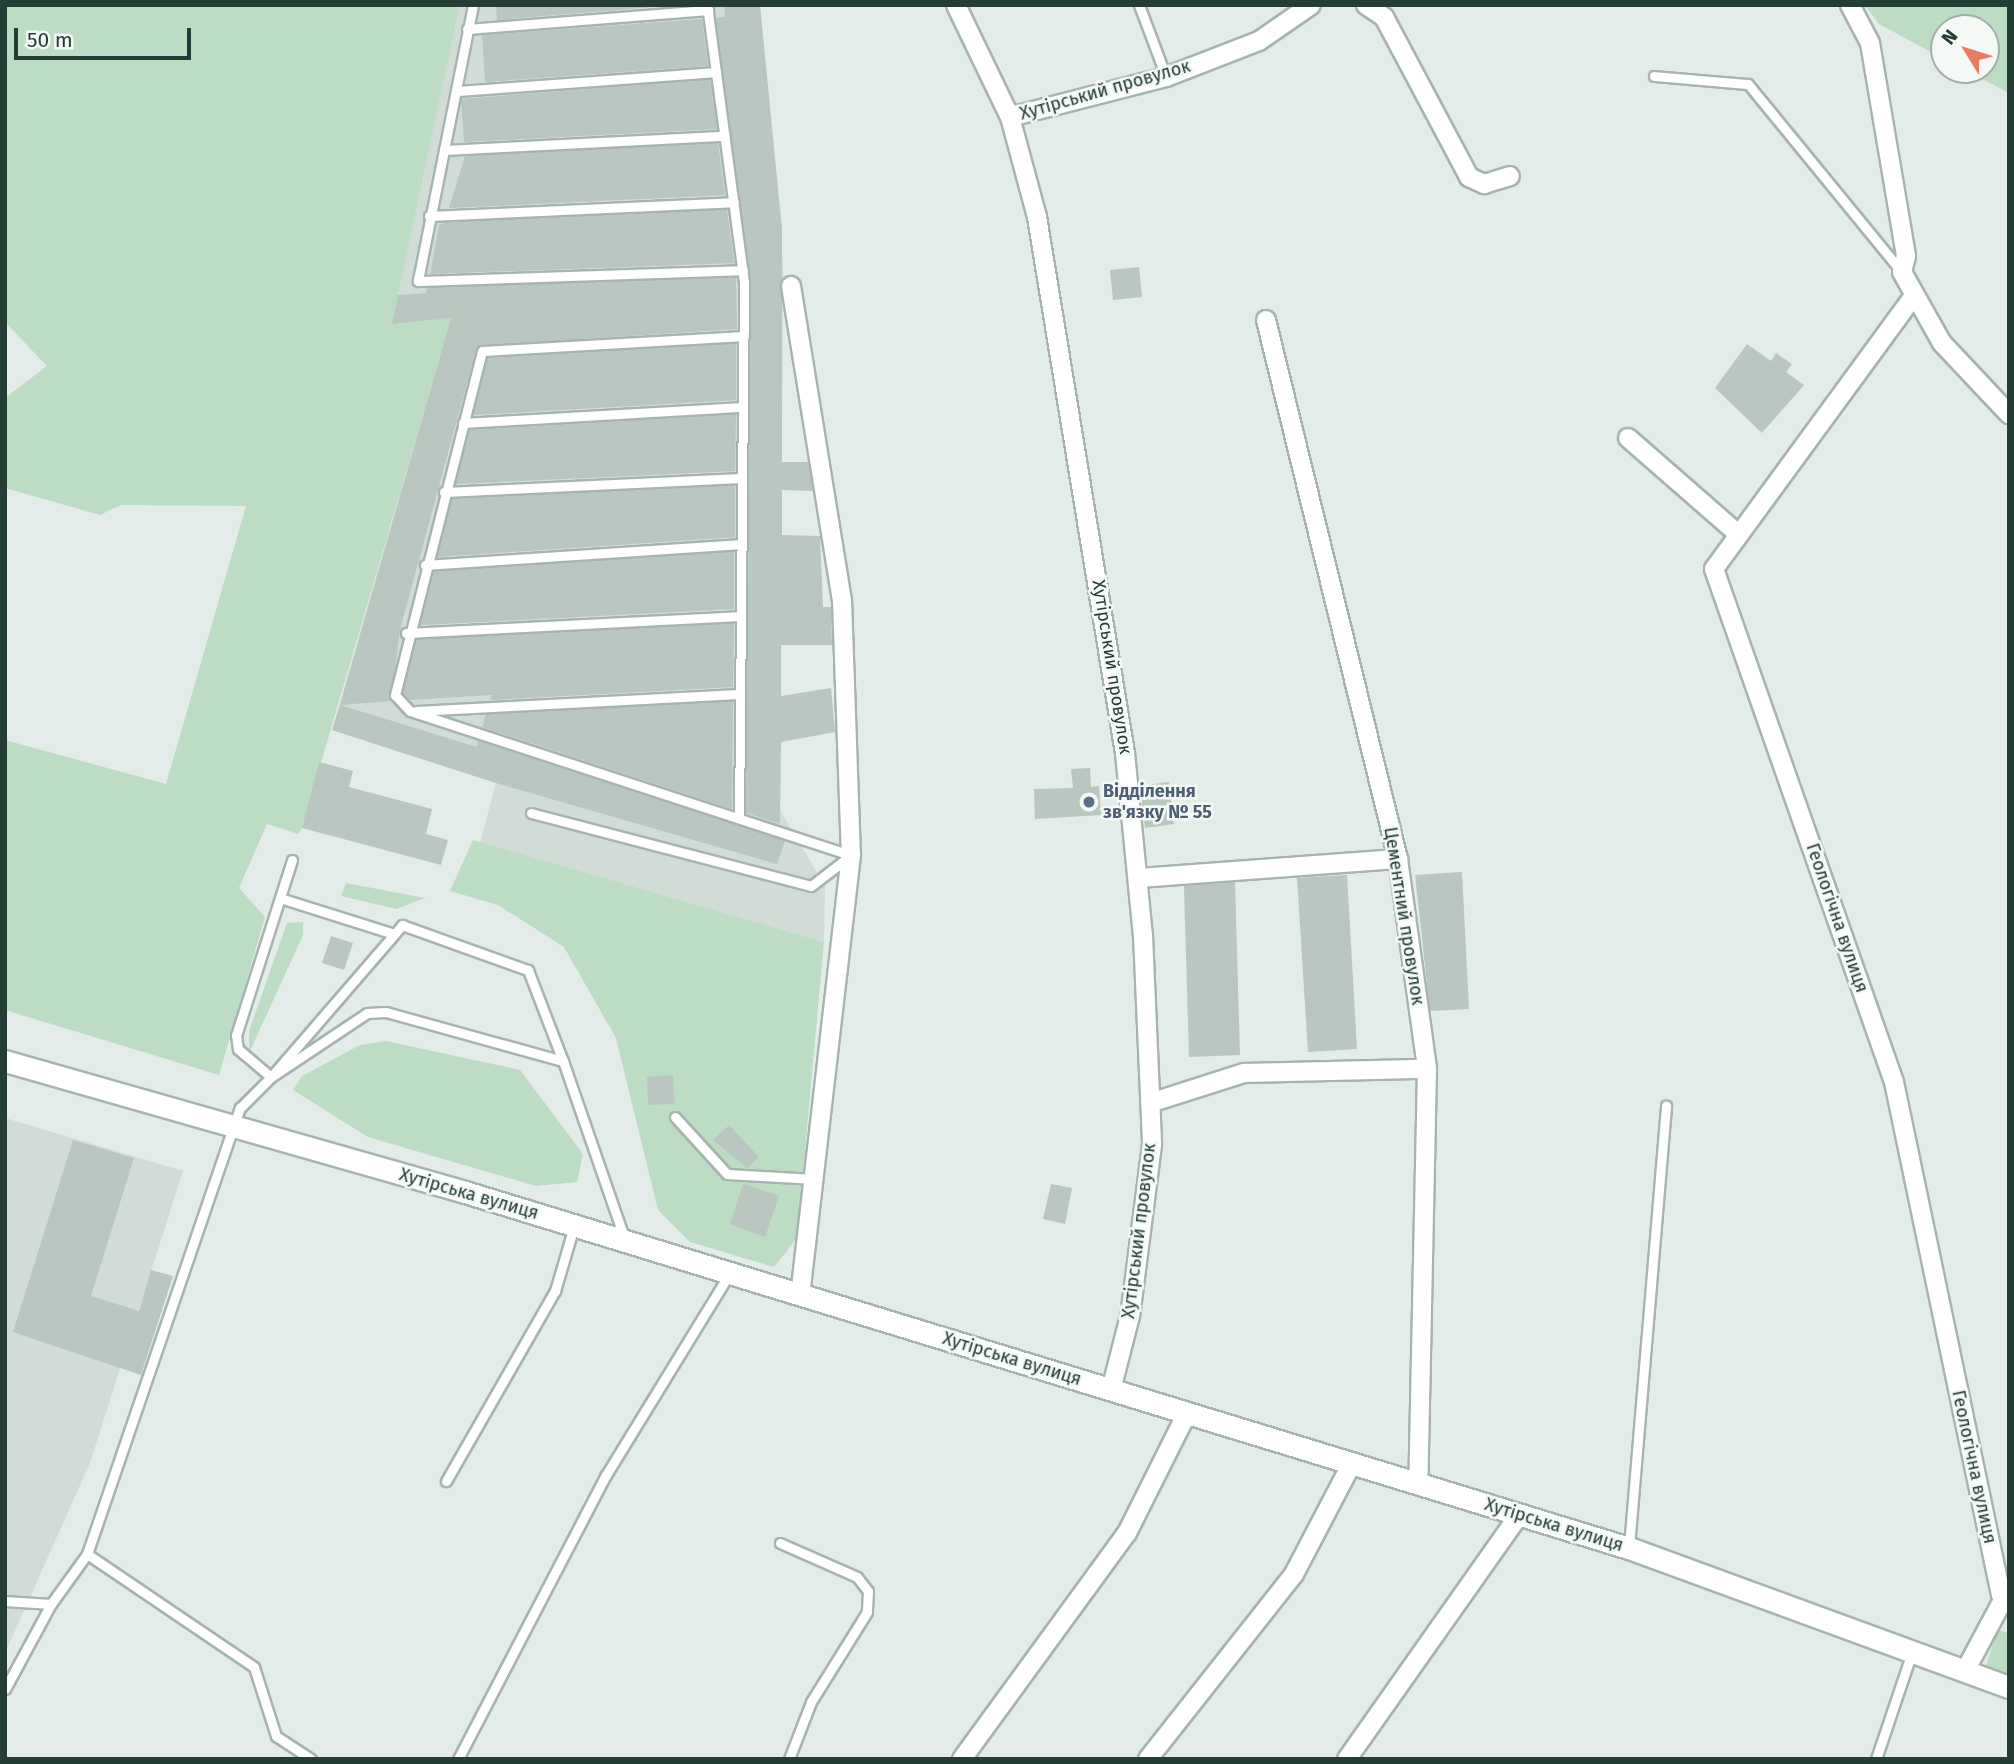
<!DOCTYPE html>
<meta charset="utf-8">
<style>
body{margin:0}
#map{position:relative;width:2014px;height:1764px;overflow:hidden;background:#e3ece8;font-family:"Fira Sans",sans-serif}
div>[style]{position:absolute}
.built>*{inset:0;background:#d1dcd7}
.green>*{inset:0;background:#bddcc4}
.building>*{inset:0;background:#b9c7c0}
.roads{filter:drop-shadow(2px 0 #a6b4af) drop-shadow(-2px 0 #a6b4af) drop-shadow(0 2px #a6b4af) drop-shadow(0 -2px #a6b4af)}
.lane>*{height:9px;margin:-4.5px;padding:0 4.5px;transform-origin:4.5px;border-radius:4.5px;background:#fff}
.street>*{height:18px;margin:-9px;padding:0 9px;transform-origin:9px;border-radius:9px;background:#fff}
.secondary>*{height:21px;margin:-10.5px;padding:0 10.5px;transform-origin:10.5px;border-radius:10.5px;background:#fff}
.dots>*{width:19px;height:19px;translate:-50% -50%;box-sizing:border-box;border:4px solid #f4f9f6;border-radius:50%}
span{translate:-50% -50%;white-space:nowrap;text-align:center;line-height:1.15;-webkit-text-stroke:5px #f4f9f6;paint-order:stroke}
.street-label{font-size:18px;color:#243d35}
.service-label{font-size:18px;color:#4e5e75;font-weight:700}
.left{translate:0 -50%;text-align:left}
.frame{position:absolute;inset:0;border:7px solid #243d35;pointer-events:none}
.north{position:absolute;left:1930px;top:14px;width:70px;height:70px;box-sizing:border-box;background:#f4f9f6;border:2px solid #a1aea9;border-radius:50%;rotate:308deg;font-size:19px;font-weight:700;line-height:28px;text-align:center;color:#243d35}
.north::after{content:'';display:block;margin:auto;width:24px;height:32px;background:#eb7b62;clip-path:polygon(50% 0,100% 100%,50% 72%,0 100%)}
.scale{position:absolute;left:14px;top:28px;width:177px;height:32px;box-sizing:border-box;border:4px solid #243d35;border-top:0;padding-left:9px;font-size:21px;line-height:24px;white-space:nowrap;color:#243d35;-webkit-text-stroke:5px #f4f9f6;paint-order:stroke}
</style>
<div id="map">
<div class="built">
<div style="clip-path:polygon(460px 5px,760px 5px,783px 266px,780px 810px,825px 886px,824px 942px,480px 843px,496px 783px,332px 730px,450px 319px,392px 324px)"></div>
<div style="clip-path:polygon(5px 1118px,183px 1171px,90px 1463px,5px 1653px)"></div>
</div>
<div class="green">
<div style="clip-path:polygon(5px 5px,460px 5px,392px 324px,451px 318px,302px 828px,298px 834px,267px 824px,239px 888px,265px 917px,219px 1075px,5px 1010px,5px 740px,166px 784px,246px 506px,121px 505px,100px 515px,5px 488px,5px 398px,47px 366px,5px 322px)"></div>
<div style="clip-path:polygon(1865px 5px,2009px 5px,2009px 93px,1965px 70px,1986px 70px,1986px 28px,1944px 28px,1944px 59px,1879px 24px)"></div>
<div style="clip-path:polygon(473px 840px,824px 942px,797px 1238px,774px 1267px,690px 1242px,658px 1210px,616px 1038px,564px 947px,498px 905px,450px 891px)"></div>
<div style="clip-path:polygon(346px 883px,425px 898px,396px 909px,341px 896px)"></div>
<div style="clip-path:polygon(303px 922px,303px 935px,249px 1053px,249px 1031px,287px 923px)"></div>
<div style="clip-path:polygon(386px 1041px,520px 1070px,583px 1154px,577px 1182px,536px 1186px,368px 1137px,293px 1090px,302px 1076px,360px 1045px)"></div>
<div style="clip-path:polygon(1997px 1630px,2009px 1633px,2009px 1673px,1986px 1666px)"></div>
</div>
<div class="building">
<div style="clip-path:polygon(496px 5px,664px 5px,664px 6px,497px 20px)"></div>
<div style="clip-path:polygon(724px 5px,760px 5px,782px 229px,782px 462px,808px 462px,813px 491px,782px 490px,782px 535px,820px 536px,823px 607px,831px 607px,832px 645px,781px 645px,781px 696px,831px 688px,835px 732px,781px 742px,780px 824px,746px 813px,751px 282px,716px 18px,725px 17px)"></div>
<div style="clip-path:polygon(702px 19px,708px 66px,485px 82px,482px 35px)"></div>
<div style="clip-path:polygon(710px 79px,717px 129px,464px 142px,461px 99px)"></div>
<div style="clip-path:polygon(718px 143px,725px 195px,449px 208px,465px 156px)"></div>
<div style="clip-path:polygon(727px 209px,734px 263px,430px 274px,439px 225px,446px 222px)"></div>
<div style="clip-path:polygon(1139px 267px,1142px 297px,1113px 300px,1110px 270px)"></div>
<div style="clip-path:polygon(736px 277px,737px 329px,477px 346px,400px 630px,391px 701px,340px 705px,451px 318px,392px 324px,398px 295px,426px 293px,427px 288px)"></div>
<div style="clip-path:polygon(736px 343px,736px 400px,473px 415px,488px 358px)"></div>
<div style="clip-path:polygon(1747px 344px,1771px 361px,1776px 353px,1792px 364px,1786px 372px,1804px 385px,1762px 433px,1715px 388px)"></div>
<div style="clip-path:polygon(736px 414px,735px 471px,455px 484px,469px 430px)"></div>
<div style="clip-path:polygon(735px 485px,735px 537px,437px 557px,452px 499px)"></div>
<div style="clip-path:polygon(734px 551px,734px 609px,420px 625px,433px 571px)"></div>
<div style="clip-path:polygon(734px 623px,733px 687px,490px 700px,492px 695px,410px 700px,403px 693px,416px 639px)"></div>
<div style="clip-path:polygon(733px 701px,732px 809px,482px 727px,486px 714px)"></div>
<div style="clip-path:polygon(340px 705px,477px 747px,478px 741px,785px 841px,777px 864px,496px 783px,332px 730px)"></div>
<div style="clip-path:polygon(319px 762px,353px 771px,349px 787px,432px 809px,426px 834px,448px 840px,441px 865px,302px 828px)"></div>
<div style="clip-path:polygon(1090px 768px,1091px 787px,1099px 786px,1101px 815px,1035px 819px,1034px 789px,1073px 788px,1071px 769px)"></div>
<div style="clip-path:polygon(1169px 782px,1174px 824px,1145px 828px,1140px 786px)"></div>
<div style="clip-path:polygon(1462px 872px,1469px 1009px,1430px 1011px,1415px 875px)"></div>
<div style="clip-path:polygon(1347px 875px,1357px 1049px,1308px 1052px,1297px 878px)"></div>
<div style="clip-path:polygon(1235px 882px,1240px 1055px,1189px 1057px,1184px 886px)"></div>
<div style="clip-path:polygon(331px 936px,353px 943px,344px 970px,322px 963px)"></div>
<div style="clip-path:polygon(673px 1075px,675px 1104px,648px 1105px,647px 1077px)"></div>
<div style="clip-path:polygon(729px 1125px,759px 1157px,747px 1168px,713px 1140px)"></div>
<div style="clip-path:polygon(73px 1140px,134px 1158px,91px 1296px,139px 1311px,151px 1270px,173px 1276px,141px 1375px,13px 1332px)"></div>
<div style="clip-path:polygon(743px 1184px,779px 1196px,765px 1237px,730px 1224px)"></div>
<div style="clip-path:polygon(1051px 1184px,1072px 1188px,1065px 1224px,1043px 1219px)"></div>
</div>
<div class="roads">
<div class="lane">
<div style="left:473px;top:5px;width:281px;rotate:101.3deg"></div>
<div style="left:418px;top:281px;width:325px;rotate:-1.9deg"></div>
<div style="left:707px;top:5px;width:279px;rotate:82.4deg"></div>
<div style="left:744px;top:282px;width:536px;rotate:90.53deg"></div>
<div style="left:1139px;top:5px;width:77px;rotate:69.4deg"></div>
<div style="left:467px;top:29px;width:242px;rotate:-4.5deg"></div>
<div style="left:1654px;top:76px;width:94px;rotate:4.9deg"></div>
<div style="left:1748px;top:84px;width:243px;rotate:50.7deg"></div>
<div style="left:458px;top:91px;width:259px;rotate:-4.2deg"></div>
<div style="left:444px;top:150px;width:281px;rotate:-2.9deg"></div>
<div style="left:429px;top:216px;width:305px;rotate:-2.6deg"></div>
<div style="left:744px;top:336px;width:262px;rotate:176.7deg"></div>
<div style="left:482px;top:351px;width:355px;rotate:104.2deg"></div>
<div style="left:395px;top:695px;width:22px;rotate:47deg"></div>
<div style="left:410px;top:711px;width:464px;rotate:18.1deg"></div>
<div style="left:463px;top:423px;width:280px;rotate:-3.3deg"></div>
<div style="left:444px;top:492px;width:298px;rotate:-2.7deg"></div>
<div style="left:425px;top:565px;width:317px;rotate:-3.8deg"></div>
<div style="left:406px;top:633px;width:334px;rotate:-2.9deg"></div>
<div style="left:416px;top:711px;width:323px;rotate:-3deg"></div>
<div style="left:531px;top:813px;width:289px;rotate:14.6deg"></div>
<div style="left:811px;top:886px;width:49px;rotate:-37.6deg"></div>
<div style="left:292px;top:860px;width:184px;rotate:107.7deg"></div>
<div style="left:236px;top:1035px;width:14px;rotate:82deg"></div>
<div style="left:238px;top:1049px;width:43px;rotate:40.3deg"></div>
<div style="left:271px;top:1077px;width:201px;rotate:-49.2deg"></div>
<div style="left:402px;top:925px;width:134px;rotate:19.7deg"></div>
<div style="left:528px;top:970px;width:97px;rotate:69deg"></div>
<div style="left:280px;top:898px;width:116px;rotate:17.5deg"></div>
<div style="left:675px;top:1117px;width:77px;rotate:47.6deg"></div>
<div style="left:727px;top:1174px;width:88px;rotate:3.3deg"></div>
<div style="left:446px;top:1481px;width:219px;rotate:-60.2deg"></div>
<div style="left:555px;top:1291px;width:68px;rotate:-73.7deg"></div>
<div style="left:780px;top:1543px;width:84px;rotate:23.8deg"></div>
<div style="left:857px;top:1577px;width:18px;rotate:52deg"></div>
<div style="left:868px;top:1591px;width:21px;rotate:93deg"></div>
<div style="left:867px;top:1612px;width:106px;rotate:121.9deg"></div>
<div style="left:811px;top:1702px;width:61px;rotate:111.1deg"></div>
<div style="left:1629px;top:1547px;width:443px;rotate:-85.2deg"></div>
<div style="left:5px;top:1601px;width:46px;rotate:3.7deg"></div>
<div style="left:5px;top:1689px;width:97px;rotate:-61.6deg"></div>
<div style="left:51px;top:1604px;width:62px;rotate:-54.2deg"></div>
<div style="left:311px;top:1759px;width:42px;rotate:-146.7deg"></div>
<div style="left:276px;top:1736px;width:72px;rotate:-107.7deg"></div>
<div style="left:254px;top:1667px;width:202px;rotate:-145.9deg"></div>
<div style="left:87px;top:1554px;width:472px;rotate:-71.1deg"></div>
<div style="left:240px;top:1108px;width:44px;rotate:-45deg"></div>
<div style="left:271px;top:1077px;width:115px;rotate:-33.7deg"></div>
<div style="left:367px;top:1013px;width:19px;rotate:-3deg"></div>
<div style="left:386px;top:1012px;width:184px;rotate:15.5deg"></div>
<div style="left:563px;top:1061px;width:189px;rotate:70.9deg"></div>
<div style="left:458px;top:1759px;width:320px;rotate:-62.5deg"></div>
<div style="left:606px;top:1475px;width:237px;rotate:-58.5deg"></div>
<div style="left:1876px;top:1759px;width:113px;rotate:-71.4deg"></div>
</div>
<div class="street">
<div style="left:956px;top:5px;width:124px;rotate:64.3deg"></div>
<div style="left:1010px;top:117px;width:104px;rotate:74.9deg"></div>
<div style="left:1037px;top:217px;width:543px;rotate:80.68deg"></div>
<div style="left:1125px;top:753px;width:183px;rotate:84.4deg"></div>
<div style="left:1143px;top:935px;width:210px;rotate:87.5deg"></div>
<div style="left:1152px;top:1145px;width:172px;rotate:97.3deg"></div>
<div style="left:1130px;top:1316px;width:76px;rotate:104.4deg"></div>
<div style="left:1366px;top:5px;width:22px;rotate:34deg"></div>
<div style="left:1384px;top:17px;width:181px;rotate:62deg"></div>
<div style="left:1469px;top:177px;width:17px;rotate:25deg"></div>
<div style="left:1484px;top:184px;width:27px;rotate:-17deg"></div>
<div style="left:1850px;top:5px;width:43px;rotate:62.2deg"></div>
<div style="left:1870px;top:43px;width:216px;rotate:80.4deg"></div>
<div style="left:1906px;top:256px;width:16px;rotate:104deg"></div>
<div style="left:1902px;top:272px;width:81px;rotate:60.6deg"></div>
<div style="left:1942px;top:343px;width:98px;rotate:46.7deg"></div>
<div style="left:1010px;top:117px;width:161px;rotate:-14.4deg"></div>
<div style="left:1166px;top:77px;width:100px;rotate:-21.2deg"></div>
<div style="left:1259px;top:41px;width:63px;rotate:-34.7deg"></div>
<div style="left:791px;top:286px;width:318px;rotate:80.8deg"></div>
<div style="left:842px;top:600px;width:255px;rotate:88deg"></div>
<div style="left:851px;top:855px;width:442px;rotate:96.6deg"></div>
<div style="left:1913px;top:297px;width:337px;rotate:126.2deg"></div>
<div style="left:1714px;top:569px;width:544px;rotate:70.67deg"></div>
<div style="left:1894px;top:1082px;width:524px;rotate:78.22deg"></div>
<div style="left:2001px;top:1595px;width:9px;rotate:32deg"></div>
<div style="left:1266px;top:320px;width:555px;rotate:76.24deg"></div>
<div style="left:1398px;top:859px;width:212px;rotate:82.1deg"></div>
<div style="left:1427px;top:1069px;width:414px;rotate:91.2deg"></div>
<div style="left:1628px;top:438px;width:147px;rotate:41.1deg"></div>
<div style="left:1138px;top:878px;width:261px;rotate:-4.2deg"></div>
<div style="left:1150px;top:1103px;width:99px;rotate:-17.7deg"></div>
<div style="left:1244px;top:1073px;width:183px;rotate:-1.3deg"></div>
<div style="left:1965px;top:1671px;width:93px;rotate:-61.8deg"></div>
<div style="left:962px;top:1759px;width:280px;rotate:-53.9deg"></div>
<div style="left:1127px;top:1533px;width:134px;rotate:-63.4deg"></div>
<div style="left:1148px;top:1759px;width:236px;rotate:-51.7deg"></div>
<div style="left:1294px;top:1574px;width:125px;rotate:-62.4deg"></div>
<div style="left:1347px;top:1759px;width:300px;rotate:-54.8deg"></div>
</div>
<div class="secondary">
<div style="left:5px;top:1061px;width:478px;rotate:15.9deg"></div>
<div style="left:465px;top:1192px;width:1217px;rotate:17.01deg"></div>
<div style="left:1629px;top:1548px;width:405px;rotate:20.1deg"></div>
</div>
</div>
<div class="dots">
<div style="left:1089px;top:802px;background:#5c6f8a"></div>
</div>
<div class="street-label">
<span style="left:1105px;top:90px;rotate:-16deg">Хутірський провулок</span>
<span style="left:1112px;top:667px;rotate:81deg">Хутірський провулок</span>
<span style="left:1404px;top:916px;rotate:81deg">Цементний провулок</span>
<span style="left:1837px;top:918px;rotate:71deg">Геологічна вулиця</span>
<span style="left:469px;top:1194px;rotate:16deg">Хутірська вулиця</span>
<span style="left:1139px;top:1231px;rotate:-83deg">Хутірський провулок</span>
<span style="left:1012px;top:1359px;rotate:17deg">Хутірська вулиця</span>
<span style="left:1974px;top:1467px;rotate:78deg">Геологічна вулиця</span>
<span style="left:1554px;top:1525px;rotate:17deg">Хутірська вулиця</span>
</div>
<div class="service-label">
<span class="left" style="left:1103px;top:802px">Відділення<br>зв'язку № 55</span>
</div>
<div class="frame"></div>
<div class="north">N</div>
<div class="scale">50 m</div>
</div>
